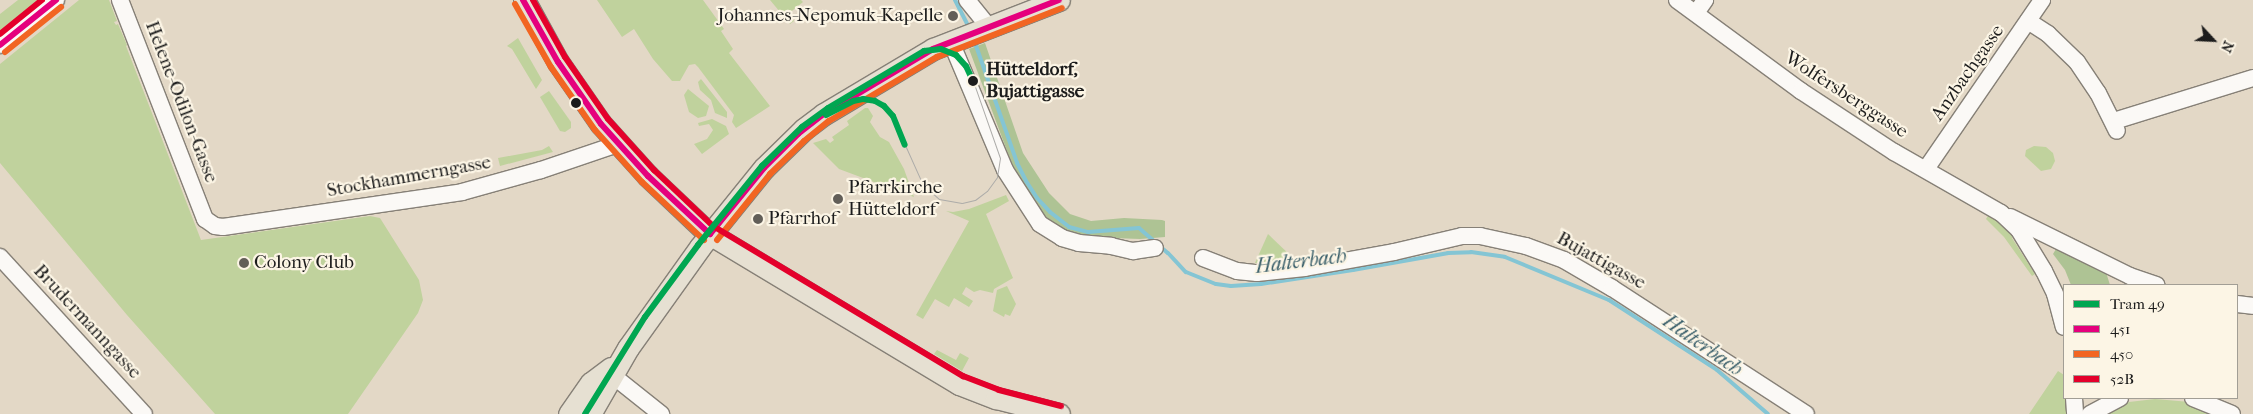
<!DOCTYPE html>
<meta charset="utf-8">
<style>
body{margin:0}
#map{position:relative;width:2253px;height:414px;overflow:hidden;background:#e3d8c6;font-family:"IM FELL French Canon",serif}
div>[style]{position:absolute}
.green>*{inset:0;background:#c0d29d}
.forest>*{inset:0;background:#aec394}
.stream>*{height:4px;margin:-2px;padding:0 2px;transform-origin:2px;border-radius:2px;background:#84c5d4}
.roads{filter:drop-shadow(1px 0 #868077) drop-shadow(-1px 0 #868077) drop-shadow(0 1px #868077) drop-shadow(0 -1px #868077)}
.minor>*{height:16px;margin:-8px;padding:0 8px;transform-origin:8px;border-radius:8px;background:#fbf9f6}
.major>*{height:21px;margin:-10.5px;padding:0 10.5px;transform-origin:10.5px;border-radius:10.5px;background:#e6e0d2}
.tram>*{height:1px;margin:-0.5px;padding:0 0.5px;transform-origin:0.5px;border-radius:0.5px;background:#adaca9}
.bus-1>*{height:6px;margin:-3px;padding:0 3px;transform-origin:3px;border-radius:3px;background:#e5007d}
.bus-2>*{height:6px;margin:-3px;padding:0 3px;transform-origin:3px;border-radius:3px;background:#f26522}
.bus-3>*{height:6px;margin:-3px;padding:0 3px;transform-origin:3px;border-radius:3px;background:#e4002b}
.tram-1>*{height:6px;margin:-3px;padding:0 3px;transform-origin:3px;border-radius:3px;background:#00a651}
.dots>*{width:14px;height:14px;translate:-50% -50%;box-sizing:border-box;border:2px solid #fcf5e5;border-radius:50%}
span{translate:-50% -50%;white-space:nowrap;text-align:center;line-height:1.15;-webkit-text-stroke:4.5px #fcf5e5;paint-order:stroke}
.poi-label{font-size:19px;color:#1c1c1c}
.right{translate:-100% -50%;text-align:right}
.left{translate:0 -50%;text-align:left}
.stop-label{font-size:19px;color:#1c1c1c;font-weight:700}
.street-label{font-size:19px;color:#1c1c1c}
.water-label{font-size:20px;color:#365c68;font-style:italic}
.legend{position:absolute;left:2063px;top:284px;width:175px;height:115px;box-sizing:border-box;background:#fcf5e5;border:1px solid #a29e95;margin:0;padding:6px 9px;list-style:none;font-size:15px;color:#1c1c1c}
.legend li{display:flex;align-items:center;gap:10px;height:25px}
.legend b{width:25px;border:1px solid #a29e95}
.north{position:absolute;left:2188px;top:15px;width:50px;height:50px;-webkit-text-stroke:4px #fcf5e5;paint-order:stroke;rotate:115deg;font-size:14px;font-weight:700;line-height:20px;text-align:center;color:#1c1c1c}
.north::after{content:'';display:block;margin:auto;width:18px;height:22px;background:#1c1c1c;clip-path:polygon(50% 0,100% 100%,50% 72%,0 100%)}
</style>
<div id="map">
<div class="green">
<div style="clip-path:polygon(18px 0,44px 0,0 36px,0 14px)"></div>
<div style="clip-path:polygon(79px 0,109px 0,117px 21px,114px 22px,116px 25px,118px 24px,127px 45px,126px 46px,201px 240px,370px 216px,380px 218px,419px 280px,423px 300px,418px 313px,348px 414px,215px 414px,127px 315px,0 163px,0 64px)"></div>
<div style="clip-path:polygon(597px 0,703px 0,724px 29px,721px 31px,733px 49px,729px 53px,770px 106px,736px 128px,732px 122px,734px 115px,698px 67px,695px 64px,689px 65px,680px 81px,672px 81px,653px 59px,634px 29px,622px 37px)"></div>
<div style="clip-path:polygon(770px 0,801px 0,803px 2px,788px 14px,794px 21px,790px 24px)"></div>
<div style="clip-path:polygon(518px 38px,542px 80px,536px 89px,512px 49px,507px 46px)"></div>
<div style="clip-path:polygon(701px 79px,727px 112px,727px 118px,715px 113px,711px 100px,700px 90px,698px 82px)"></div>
<div style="clip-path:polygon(688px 89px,709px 106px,706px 116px,698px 118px,689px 112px,684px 95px)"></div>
<div style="clip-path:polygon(549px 91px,571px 122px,571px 128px,565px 132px,560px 131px,540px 97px)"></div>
<div style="clip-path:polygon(865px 108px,868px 108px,873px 116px,870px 122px,880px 137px,889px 142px,904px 169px,914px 197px,839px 169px,813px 143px,826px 139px,830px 143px,834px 140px,832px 137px,849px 125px,847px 121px)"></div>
<div style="clip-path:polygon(712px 119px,726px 126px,729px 134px,702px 154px,694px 144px,707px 139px,713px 130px,709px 124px,699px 126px,698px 123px)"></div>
<div style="clip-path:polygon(549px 146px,553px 152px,500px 166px,498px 158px,542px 150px)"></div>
<div style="clip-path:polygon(2034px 146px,2046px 147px,2053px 153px,2055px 161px,2051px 169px,2041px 171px,2025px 156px,2026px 150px)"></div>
<div style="clip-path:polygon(1006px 195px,1009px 201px,986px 214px,1013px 278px,994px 289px,993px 293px,980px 290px,974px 292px,966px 287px,962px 294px,973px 301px,969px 307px,954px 298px,949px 307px,935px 299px,923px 319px,916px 315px,969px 221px,946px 211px,953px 212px,969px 209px)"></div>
<div style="clip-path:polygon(1989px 214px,1996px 216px,2014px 236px,2012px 238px,2035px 274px,2032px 276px,2004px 237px,1986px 219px)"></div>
<div style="clip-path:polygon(1268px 234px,1292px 257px,1275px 264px,1255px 263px)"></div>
<div style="clip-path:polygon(1007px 286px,1016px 304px,1010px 316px,1005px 314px,1004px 317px,993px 311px,997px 290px)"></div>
<div style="clip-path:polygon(937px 350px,956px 360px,960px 353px,969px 358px,962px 371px,934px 354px)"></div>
<div style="clip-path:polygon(2058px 371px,2064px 375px,2064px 398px,2069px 398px,2071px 414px,2029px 414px)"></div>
<div style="clip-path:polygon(2155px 399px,2190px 402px,2220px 414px,2106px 414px,2129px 402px)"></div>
</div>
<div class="forest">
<div style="clip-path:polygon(985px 43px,1023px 153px,1049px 193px,1070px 214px,1091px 221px,1124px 218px,1162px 220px,1165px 221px,1165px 237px,1140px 239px,1086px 237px,1068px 232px,1051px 222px,1037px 207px,1019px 179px,1010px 159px,969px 49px)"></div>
<div style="clip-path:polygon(2059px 244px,2105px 269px,2110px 285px,2071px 285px,2065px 270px,2053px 254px)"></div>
</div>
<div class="stream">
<div style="left:955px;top:0;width:30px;rotate:63deg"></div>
<div style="left:974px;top:40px;width:130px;rotate:70.7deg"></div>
<div style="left:1017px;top:163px;width:20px;rotate:63deg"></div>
<div style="left:1026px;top:181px;width:20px;rotate:57deg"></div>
<div style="left:1037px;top:198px;width:19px;rotate:47deg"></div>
<div style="left:1050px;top:212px;width:24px;rotate:38deg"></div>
<div style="left:1069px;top:227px;width:20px;rotate:15deg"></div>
<div style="left:1088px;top:232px;width:51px;rotate:-4.5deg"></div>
<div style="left:1139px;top:228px;width:38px;rotate:41deg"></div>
<div style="left:1168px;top:253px;width:26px;rotate:47deg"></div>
<div style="left:1186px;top:272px;width:32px;rotate:22deg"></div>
<div style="left:1216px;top:284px;width:15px;rotate:8deg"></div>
<div style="left:1231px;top:286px;width:30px;rotate:-4deg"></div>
<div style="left:1261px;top:284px;width:93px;rotate:-8.7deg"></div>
<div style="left:1353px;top:270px;width:97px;rotate:-10.1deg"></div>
<div style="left:1448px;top:253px;width:23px;rotate:-2deg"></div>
<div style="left:1471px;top:252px;width:34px;rotate:8deg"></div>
<div style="left:1505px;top:257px;width:113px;rotate:22.5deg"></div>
<div style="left:1609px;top:300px;width:129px;rotate:32.9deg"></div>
<div style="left:1717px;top:370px;width:67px;rotate:40.8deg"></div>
</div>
<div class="roads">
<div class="minor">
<div style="left:120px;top:0;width:235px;rotate:68.8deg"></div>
<div style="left:205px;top:219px;width:12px;rotate:35deg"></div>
<div style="left:215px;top:226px;width:8px;rotate:7deg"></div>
<div style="left:223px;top:227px;width:242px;rotate:-8.3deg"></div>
<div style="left:462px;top:192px;width:82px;rotate:-15.6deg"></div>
<div style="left:541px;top:170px;width:81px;rotate:-18.7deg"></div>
<div style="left:967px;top:0;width:35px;rotate:51deg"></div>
<div style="left:1677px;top:0;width:154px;rotate:36.3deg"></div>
<div style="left:1801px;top:91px;width:111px;rotate:33.3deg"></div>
<div style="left:1894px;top:152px;width:123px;rotate:29.7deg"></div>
<div style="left:2001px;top:213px;width:25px;rotate:43deg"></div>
<div style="left:2019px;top:230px;width:48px;rotate:58.6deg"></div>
<div style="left:2044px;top:271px;width:25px;rotate:64deg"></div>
<div style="left:2055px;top:294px;width:34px;rotate:75deg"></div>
<div style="left:1696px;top:13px;width:16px;rotate:-55deg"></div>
<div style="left:2028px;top:21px;width:24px;rotate:33deg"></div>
<div style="left:2048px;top:34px;width:40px;rotate:44deg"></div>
<div style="left:2077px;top:62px;width:37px;rotate:56deg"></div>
<div style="left:2098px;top:93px;width:42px;rotate:63.4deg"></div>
<div style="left:951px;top:42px;width:139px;rotate:67.1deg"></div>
<div style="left:1005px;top:170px;width:64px;rotate:57.1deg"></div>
<div style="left:1040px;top:224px;width:26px;rotate:32deg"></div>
<div style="left:1062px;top:238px;width:18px;rotate:16deg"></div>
<div style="left:1079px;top:243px;width:32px;rotate:5deg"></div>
<div style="left:1111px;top:246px;width:23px;rotate:13deg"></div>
<div style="left:1133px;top:251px;width:22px;rotate:-8deg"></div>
<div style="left:0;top:45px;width:72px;rotate:-38.8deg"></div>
<div style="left:2114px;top:121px;width:145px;rotate:-17.2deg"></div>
<div style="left:1926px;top:169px;width:205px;rotate:-55.5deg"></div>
<div style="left:2010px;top:217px;width:134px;rotate:26.2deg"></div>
<div style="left:2130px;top:276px;width:28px;rotate:19deg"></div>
<div style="left:0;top:257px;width:213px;rotate:47.5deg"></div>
<div style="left:1203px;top:258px;width:36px;rotate:21deg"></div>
<div style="left:1237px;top:271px;width:20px;rotate:6deg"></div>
<div style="left:1257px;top:273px;width:48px;rotate:-5.9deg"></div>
<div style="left:1305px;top:268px;width:90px;rotate:-10.2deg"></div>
<div style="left:1394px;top:252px;width:70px;rotate:-13.2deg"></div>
<div style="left:1462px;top:236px;width:18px"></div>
<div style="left:1480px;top:236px;width:47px;rotate:12.3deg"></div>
<div style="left:1526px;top:246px;width:40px;rotate:20.2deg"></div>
<div style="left:1564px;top:260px;width:56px;rotate:30.3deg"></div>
<div style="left:1612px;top:288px;width:231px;rotate:33deg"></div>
<div style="left:2237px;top:304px;width:16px;rotate:7deg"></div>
<div style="left:612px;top:375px;width:63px;rotate:38.5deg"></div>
<div style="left:2074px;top:398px;width:16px;rotate:86deg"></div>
<div style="left:2193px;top:398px;width:42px;rotate:22.3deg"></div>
<div style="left:2090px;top:414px;width:34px;rotate:-28deg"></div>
</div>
<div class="major">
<div style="left:524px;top:0;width:71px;rotate:61.3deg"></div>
<div style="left:558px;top:62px;width:75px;rotate:55.3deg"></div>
<div style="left:601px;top:124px;width:70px;rotate:47.9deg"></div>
<div style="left:648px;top:176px;width:83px;rotate:43.5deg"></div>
<div style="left:708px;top:233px;width:293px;rotate:31deg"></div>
<div style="left:959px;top:384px;width:40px;rotate:21deg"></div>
<div style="left:996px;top:398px;width:65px;rotate:14.3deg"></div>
<div style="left:569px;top:414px;width:38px;rotate:-55deg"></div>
<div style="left:591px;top:383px;width:25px;rotate:-37deg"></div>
<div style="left:590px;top:414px;width:76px;rotate:-60.1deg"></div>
<div style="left:628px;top:348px;width:124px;rotate:-54.5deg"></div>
<div style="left:700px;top:247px;width:102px;rotate:-51deg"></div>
<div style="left:764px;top:168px;width:56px;rotate:-44.3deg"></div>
<div style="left:804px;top:129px;width:25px;rotate:-37deg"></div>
<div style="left:824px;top:114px;width:127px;rotate:-30.8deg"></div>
<div style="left:933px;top:49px;width:135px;rotate:-21.3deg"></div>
</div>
</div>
<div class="tram">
<div style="left:905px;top:145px;width:44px;rotate:65.8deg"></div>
<div style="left:923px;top:185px;width:21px;rotate:41deg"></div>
<div style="left:939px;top:199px;width:23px;rotate:10deg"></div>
<div style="left:962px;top:203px;width:13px;rotate:-13deg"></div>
<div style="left:975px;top:200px;width:15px;rotate:-37deg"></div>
<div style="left:987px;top:191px;width:17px;rotate:-54deg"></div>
<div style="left:997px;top:177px;width:19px;rotate:-81deg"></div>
<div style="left:1000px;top:158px;width:82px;rotate:-109.3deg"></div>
</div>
<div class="bus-1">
<div style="left:523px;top:0;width:71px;rotate:60.6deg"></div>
<div style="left:558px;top:62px;width:75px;rotate:55.3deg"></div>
<div style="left:601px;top:124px;width:70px;rotate:47.9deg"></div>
<div style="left:648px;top:176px;width:85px;rotate:43.1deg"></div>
<div style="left:0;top:45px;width:72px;rotate:-38.8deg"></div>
<div style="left:710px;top:234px;width:85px;rotate:-50.7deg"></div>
<div style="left:764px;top:168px;width:48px;rotate:-45deg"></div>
<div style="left:798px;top:134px;width:33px;rotate:-38deg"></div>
<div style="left:824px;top:114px;width:127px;rotate:-30.8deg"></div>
<div style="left:933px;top:49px;width:135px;rotate:-21.3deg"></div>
</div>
<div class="bus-2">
<div style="left:515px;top:4px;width:73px;rotate:60.3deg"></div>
<div style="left:551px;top:67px;width:77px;rotate:55.1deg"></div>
<div style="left:595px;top:130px;width:70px;rotate:47.9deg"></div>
<div style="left:642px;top:182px;width:85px;rotate:43.1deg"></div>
<div style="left:5px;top:52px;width:72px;rotate:-38.8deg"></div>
<div style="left:717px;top:240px;width:85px;rotate:-51.2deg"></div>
<div style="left:770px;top:174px;width:47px;rotate:-44.1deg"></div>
<div style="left:804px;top:141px;width:32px;rotate:-39deg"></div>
<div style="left:829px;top:121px;width:126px;rotate:-30.7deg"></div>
<div style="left:937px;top:57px;width:134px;rotate:-21.4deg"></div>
</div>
<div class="bus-3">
<div style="left:533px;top:0;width:65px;rotate:60.7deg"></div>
<div style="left:565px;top:57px;width:75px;rotate:55.3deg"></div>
<div style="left:608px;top:119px;width:69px;rotate:48deg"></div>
<div style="left:654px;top:170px;width:81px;rotate:43.5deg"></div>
<div style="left:713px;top:226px;width:292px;rotate:31deg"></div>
<div style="left:963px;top:376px;width:39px;rotate:21deg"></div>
<div style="left:999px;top:390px;width:64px;rotate:14.5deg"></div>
<div style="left:0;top:34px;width:54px;rotate:-39deg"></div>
</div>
<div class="tram-1">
<div style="left:826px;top:115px;width:30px;rotate:-27deg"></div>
<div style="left:853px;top:101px;width:10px;rotate:-11deg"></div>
<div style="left:863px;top:99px;width:12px;rotate:9deg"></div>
<div style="left:875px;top:101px;width:10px;rotate:29deg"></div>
<div style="left:884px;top:106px;width:13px;rotate:48deg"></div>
<div style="left:893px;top:116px;width:31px;rotate:68deg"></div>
<div style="left:585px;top:414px;width:114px;rotate:-58.3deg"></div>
<div style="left:645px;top:317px;width:89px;rotate:-53.6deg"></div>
<div style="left:698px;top:245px;width:102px;rotate:-51deg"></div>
<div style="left:762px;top:166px;width:56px;rotate:-44.3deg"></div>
<div style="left:802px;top:127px;width:32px;rotate:-36deg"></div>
<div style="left:828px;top:108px;width:112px;rotate:-30.7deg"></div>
<div style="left:924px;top:51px;width:17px;rotate:-7deg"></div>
<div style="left:941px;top:49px;width:16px;rotate:22deg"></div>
<div style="left:956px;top:55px;width:15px;rotate:48deg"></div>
<div style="left:966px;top:66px;width:17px;rotate:65deg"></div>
</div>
<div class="dots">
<div style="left:953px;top:16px;background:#625e58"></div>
<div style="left:973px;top:81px;background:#1c1c1c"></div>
<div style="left:576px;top:103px;background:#1c1c1c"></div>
<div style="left:838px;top:199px;background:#625e58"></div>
<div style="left:758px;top:219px;background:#625e58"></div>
<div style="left:244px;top:263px;background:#625e58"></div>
</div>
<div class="poi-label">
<span class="right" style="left:943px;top:16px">Johannes-Nepomuk-Kapelle</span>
<span class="left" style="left:848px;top:199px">Pfarrkirche<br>Hütteldorf</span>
<span class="left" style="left:768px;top:219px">Pfarrhof</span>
<span class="left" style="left:254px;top:263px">Colony Club</span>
</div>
<div class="stop-label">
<span class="left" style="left:986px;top:81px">Hütteldorf,<br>Bujattigasse</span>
</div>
<div class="street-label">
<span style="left:1968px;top:73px;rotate:-55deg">Anzbachgasse</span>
<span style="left:1846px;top:95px;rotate:33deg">Wolfersberggasse</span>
<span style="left:181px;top:102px;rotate:69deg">Helene-Odilon-Gasse</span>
<span style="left:409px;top:177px;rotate:-10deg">Stockhammerngasse</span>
<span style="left:1601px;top:261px;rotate:29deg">Bujattigasse</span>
<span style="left:87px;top:322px;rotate:47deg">Brudermanngasse</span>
</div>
<div class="water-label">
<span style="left:1301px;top:261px;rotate:-7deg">Halterbach</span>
<span style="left:1703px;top:345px;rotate:35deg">Halterbach</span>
</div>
<ul class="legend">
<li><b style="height:6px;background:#00a651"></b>Tram 49</li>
<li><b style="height:6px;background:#e5007d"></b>451</li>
<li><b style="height:6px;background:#f26522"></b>450</li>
<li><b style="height:6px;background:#e4002b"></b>52B</li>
</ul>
<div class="north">N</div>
</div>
